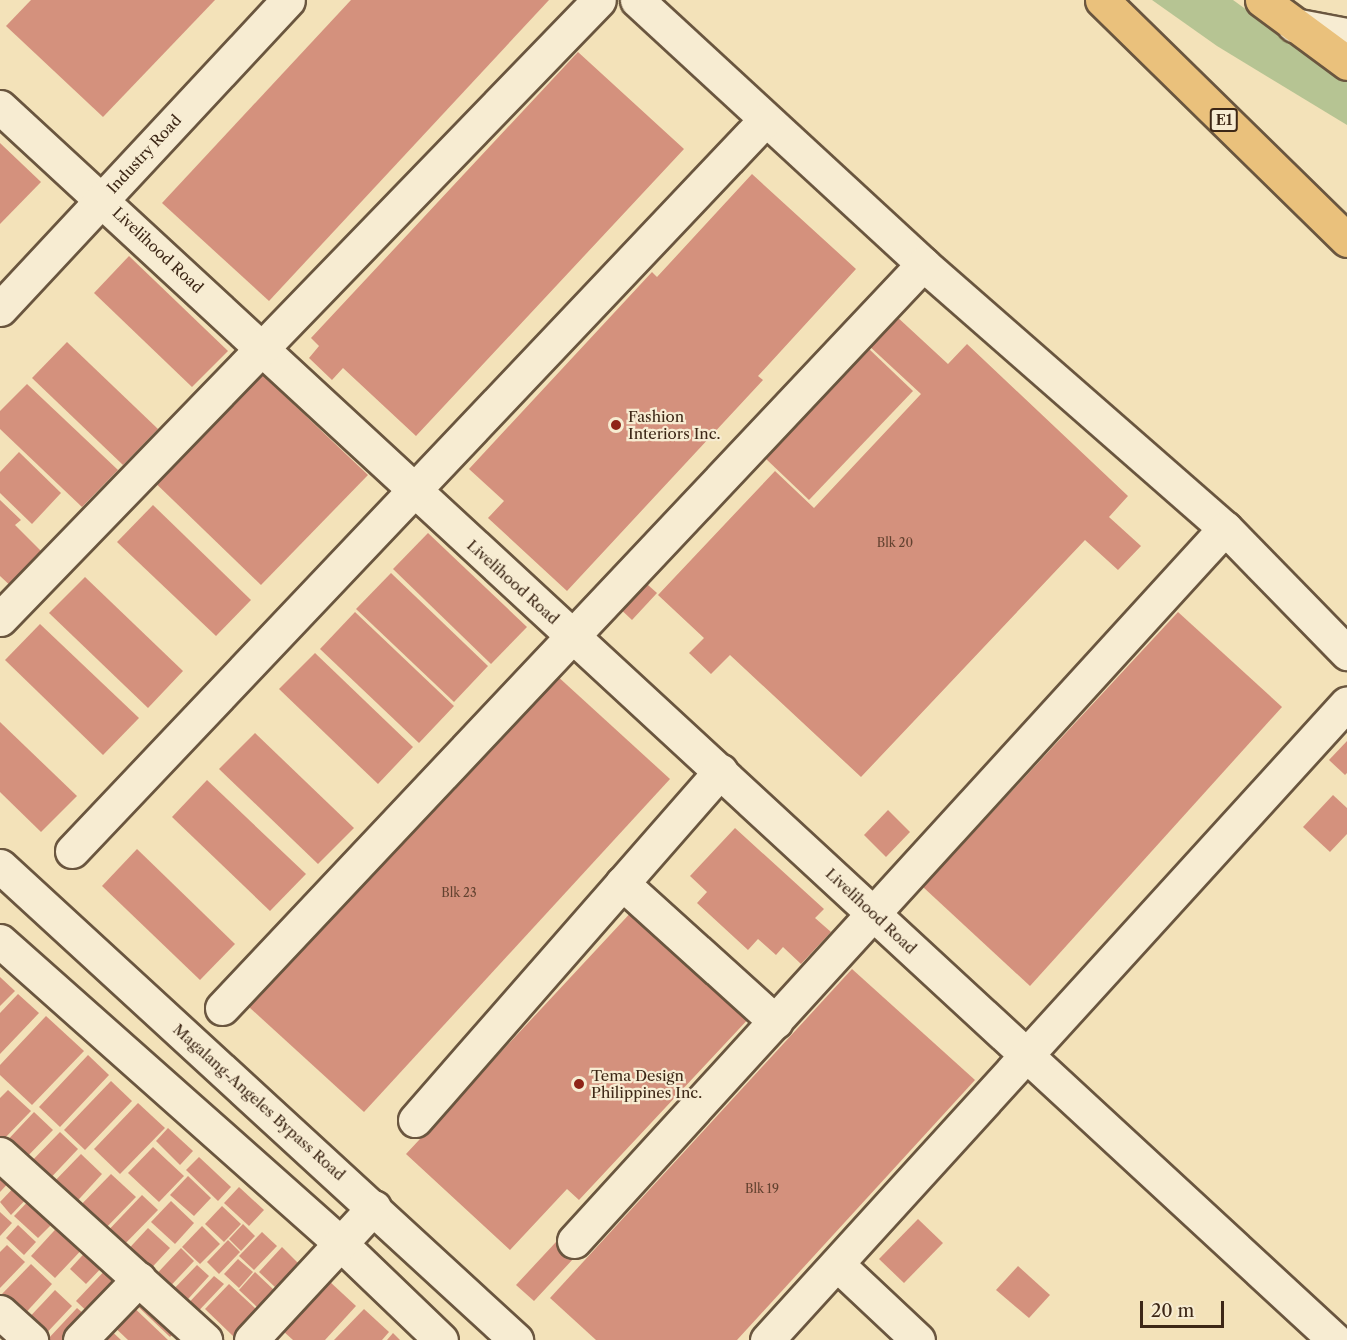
<!DOCTYPE html>
<style>
body{margin:0}
#map{position:relative;width:1347px;height:1340px;overflow:hidden;background:#f3e2b9;font-family:"Libre Caslon Text",serif}
div>[style]{position:absolute}
.green>*{inset:0;background:#b6c493}
.building>*{inset:0;background:#d4917d}
.roads{filter:drop-shadow(2px 0 #6a563f) drop-shadow(-2px 0 #6a563f) drop-shadow(0 2px #6a563f) drop-shadow(0 -2px #6a563f)}
.minor>*{height:33px;margin:-16.5px;padding:0 16.5px;transform-origin:16.5px;border-radius:16.5px;background:#f7ecd2}
.highway>*{height:33px;margin:-16.5px;padding:0 16.5px;transform-origin:16.5px;border-radius:16.5px;background:#eac17c}
.dots>*{width:16px;height:16px;translate:-50% -50%;box-sizing:border-box;border:3px solid #f7ecd2;border-radius:50%}
span{translate:-50% -50%;white-space:nowrap;text-align:center;line-height:1.15;-webkit-text-stroke:4.5px #f7ecd2;paint-order:stroke}
.number-label{font-size:12px;color:#634230}
.number-label span{-webkit-text-stroke-width:0}
.shield-label span{padding:2px 4px;background:#f7ecd2;border:2px solid;border-radius:4px;-webkit-text-stroke-width:0}
.shield-label{font-size:14px;color:#3d2716;font-weight:700}
.street-label{font-size:15px;color:#3d2716}
.poi-label{font-size:15px;color:#3d2716}
.left{translate:0 -50%;text-align:left}
.scale{position:absolute;left:1140px;top:1301px;width:84px;height:27px;box-sizing:border-box;border:3px solid #3d2716;border-top:0;padding-left:8px;font-size:18px;line-height:21px;white-space:nowrap;color:#3d2716;-webkit-text-stroke:4px #f7ecd2;paint-order:stroke}
</style>
<div id="map">
<div class="green">
<div style="clip-path:polygon(1152px 0,1233px 0,1347px 82px,1347px 125px,1217px 46px)"></div>
</div>
<div class="building">
<div style="clip-path:polygon(31px 0,215px 0,103px 117px,6px 26px)"></div>
<div style="clip-path:polygon(351px 0,549px 0,269px 301px,162px 203px)"></div>
<div style="clip-path:polygon(578px 52px,684px 149px,416px 436px,343px 368px,332px 380px,309px 358px,319px 346px,311px 338px)"></div>
<div style="clip-path:polygon(0 143px,41px 182px,0 224px)"></div>
<div style="clip-path:polygon(752px 174px,856px 269px,758px 376px,763px 380px,567px 591px,488px 518px,504px 501px,469px 469px,652px 272px,657px 277px)"></div>
<div style="clip-path:polygon(129px 256px,228px 351px,192px 387px,94px 293px)"></div>
<div style="clip-path:polygon(895px 315px,948px 364px,967px 344px,1128px 496px,1109px 517px,1141px 546px,1118px 570px,1085px 540px,861px 777px,730px 655px,711px 674px,689px 653px,704px 638px,658px 595px,775px 471px,814px 508px,921px 394px,867px 344px)"></div>
<div style="clip-path:polygon(67px 342px,158px 429px,123px 465px,32px 378px)"></div>
<div style="clip-path:polygon(868px 348px,913px 391px,809px 500px,764px 457px)"></div>
<div style="clip-path:polygon(250px 363px,368px 475px,261px 585px,144px 472px)"></div>
<div style="clip-path:polygon(27px 384px,118px 470px,82px 507px,0 429px,0 411px)"></div>
<div style="clip-path:polygon(19px 452px,61px 493px,32px 524px,0 493px,0 472px)"></div>
<div style="clip-path:polygon(0 500px,21px 520px,15px 525px,47px 557px,15px 590px,0 576px)"></div>
<div style="clip-path:polygon(153px 505px,251px 600px,216px 636px,117px 542px)"></div>
<div style="clip-path:polygon(428px 533px,527px 627px,491px 664px,393px 569px)"></div>
<div style="clip-path:polygon(391px 573px,488px 666px,454px 702px,356px 609px)"></div>
<div style="clip-path:polygon(85px 577px,183px 671px,148px 708px,49px 613px)"></div>
<div style="clip-path:polygon(639px 577px,657px 593px,632px 620px,614px 603px)"></div>
<div style="clip-path:polygon(355px 612px,454px 706px,419px 743px,320px 649px)"></div>
<div style="clip-path:polygon(1178px 612px,1282px 707px,1030px 986px,923px 887px)"></div>
<div style="clip-path:polygon(40px 624px,139px 718px,103px 755px,5px 660px)"></div>
<div style="clip-path:polygon(315px 653px,413px 747px,378px 784px,279px 689px)"></div>
<div style="clip-path:polygon(555px 674px,670px 779px,364px 1112px,249px 1007px)"></div>
<div style="clip-path:polygon(0 722px,77px 796px,41px 832px,0 792px)"></div>
<div style="clip-path:polygon(255px 733px,354px 828px,318px 864px,219px 769px)"></div>
<div style="clip-path:polygon(1347px 741px,1347px 773px,1345px 775px,1329px 760px)"></div>
<div style="clip-path:polygon(207px 780px,306px 874px,270px 911px,172px 817px)"></div>
<div style="clip-path:polygon(1333px 795px,1347px 808px,1347px 834px,1330px 852px,1303px 827px)"></div>
<div style="clip-path:polygon(888px 810px,910px 832px,886px 857px,864px 835px)"></div>
<div style="clip-path:polygon(735px 828px,824px 909px,815px 918px,831px 932px,801px 964px,783px 947px,776px 955px,758px 939px,748px 950px,697px 903px,707px 892px,690px 876px)"></div>
<div style="clip-path:polygon(137px 849px,235px 944px,200px 980px,102px 886px)"></div>
<div style="clip-path:polygon(636px 907px,752px 1015px,579px 1200px,567px 1189px,510px 1250px,406px 1154px)"></div>
<div style="clip-path:polygon(852px 969px,975px 1080px,737px 1340px,596px 1340px,550px 1298px)"></div>
<div style="clip-path:polygon(0 977px,15px 991px,0 1006px)"></div>
<div style="clip-path:polygon(18px 994px,39px 1013px,0 1054px,0 1013px)"></div>
<div style="clip-path:polygon(46px 1016px,84px 1051px,32px 1105px,0 1075px,0 1065px)"></div>
<div style="clip-path:polygon(88px 1055px,109px 1075px,60px 1127px,39px 1107px)"></div>
<div style="clip-path:polygon(111px 1081px,132px 1101px,85px 1150px,64px 1130px)"></div>
<div style="clip-path:polygon(8px 1090px,31px 1111px,0 1143px,0 1098px)"></div>
<div style="clip-path:polygon(138px 1103px,165px 1128px,120px 1174px,94px 1149px)"></div>
<div style="clip-path:polygon(34px 1112px,53px 1130px,21px 1163px,2px 1146px)"></div>
<div style="clip-path:polygon(168px 1128px,193px 1151px,180px 1165px,156px 1141px)"></div>
<div style="clip-path:polygon(60px 1132px,78px 1149px,44px 1185px,25px 1168px)"></div>
<div style="clip-path:polygon(153px 1147px,184px 1176px,159px 1202px,128px 1173px)"></div>
<div style="clip-path:polygon(81px 1154px,102px 1174px,70px 1209px,48px 1188px)"></div>
<div style="clip-path:polygon(199px 1157px,231px 1187px,218px 1201px,186px 1170px)"></div>
<div style="clip-path:polygon(0 1167px,12px 1179px,0 1192px)"></div>
<div style="clip-path:polygon(111px 1174px,136px 1197px,99px 1235px,74px 1212px)"></div>
<div style="clip-path:polygon(188px 1176px,211px 1198px,194px 1216px,170px 1195px)"></div>
<div style="clip-path:polygon(19px 1182px,31px 1194px,11px 1215px,0 1202px)"></div>
<div style="clip-path:polygon(239px 1187px,264px 1210px,249px 1226px,224px 1203px)"></div>
<div style="clip-path:polygon(36px 1193px,60px 1216px,38px 1238px,14px 1216px)"></div>
<div style="clip-path:polygon(142px 1195px,158px 1210px,117px 1252px,102px 1237px)"></div>
<div style="clip-path:polygon(171px 1201px,194px 1223px,175px 1244px,151px 1222px)"></div>
<div style="clip-path:polygon(222px 1206px,241px 1224px,224px 1242px,205px 1224px)"></div>
<div style="clip-path:polygon(0 1212px,12px 1223px,0 1236px)"></div>
<div style="clip-path:polygon(918px 1219px,943px 1243px,904px 1283px,879px 1259px)"></div>
<div style="clip-path:polygon(64px 1220px,88px 1243px,55px 1278px,31px 1256px)"></div>
<div style="clip-path:polygon(243px 1224px,255px 1236px,241px 1251px,229px 1239px)"></div>
<div style="clip-path:polygon(18px 1225px,36px 1242px,24px 1255px,6px 1238px)"></div>
<div style="clip-path:polygon(202px 1226px,220px 1244px,200px 1264px,182px 1247px)"></div>
<div style="clip-path:polygon(148px 1228px,170px 1248px,144px 1276px,122px 1256px)"></div>
<div style="clip-path:polygon(262px 1232px,277px 1246px,254px 1270px,239px 1256px)"></div>
<div style="clip-path:polygon(228px 1240px,240px 1252px,219px 1274px,207px 1262px)"></div>
<div style="clip-path:polygon(556px 1242px,574px 1258px,534px 1301px,516px 1285px)"></div>
<div style="clip-path:polygon(7px 1245px,25px 1262px,0 1288px,0 1252px)"></div>
<div style="clip-path:polygon(91px 1246px,107px 1262px,86px 1284px,70px 1269px)"></div>
<div style="clip-path:polygon(282px 1247px,299px 1264px,276px 1288px,259px 1272px)"></div>
<div style="clip-path:polygon(181px 1248px,194px 1261px,163px 1294px,149px 1282px)"></div>
<div style="clip-path:polygon(238px 1259px,253px 1272px,239px 1288px,224px 1274px)"></div>
<div style="clip-path:polygon(31px 1264px,52px 1284px,21px 1318px,0 1296px)"></div>
<div style="clip-path:polygon(111px 1264px,128px 1279px,92px 1316px,76px 1301px)"></div>
<div style="clip-path:polygon(197px 1265px,209px 1276px,179px 1309px,166px 1297px)"></div>
<div style="clip-path:polygon(1018px 1266px,1050px 1295px,1029px 1318px,996px 1290px)"></div>
<div style="clip-path:polygon(255px 1272px,274px 1290px,258px 1308px,239px 1290px)"></div>
<div style="clip-path:polygon(214px 1276px,224px 1284px,190px 1320px,181px 1311px)"></div>
<div style="clip-path:polygon(329px 1281px,356px 1306px,325px 1340px,293px 1340px,283px 1331px)"></div>
<div style="clip-path:polygon(229px 1284px,257px 1310px,233px 1336px,205px 1309px)"></div>
<div style="clip-path:polygon(142px 1286px,183px 1324px,170px 1337px,130px 1299px)"></div>
<div style="clip-path:polygon(55px 1290px,72px 1306px,41px 1339px,24px 1323px)"></div>
<div style="clip-path:polygon(127px 1301px,168px 1340px,128px 1340px,108px 1321px)"></div>
<div style="clip-path:polygon(77px 1308px,91px 1320px,72px 1340px,47px 1340px)"></div>
<div style="clip-path:polygon(364px 1309px,389px 1332px,382px 1340px,334px 1340px)"></div>
<div style="clip-path:polygon(105px 1325px,121px 1340px,90px 1340px)"></div>
<div style="clip-path:polygon(393px 1333px,400px 1340px,387px 1340px)"></div>
</div>
<div class="roads">
<div class="minor">
<div style="left:637px;top:0;width:389px;rotate:42.7deg"></div>
<div style="left:923px;top:264px;width:401px;rotate:41.2deg"></div>
<div style="left:1225px;top:528px;width:175px;rotate:45.7deg"></div>
<div style="left:1294px;top:25px;width:54px;rotate:10.7deg"></div>
<div style="left:0;top:107px;width:1817px;rotate:42.73deg"></div>
<div style="left:0;top:309px;width:422px;rotate:-47deg"></div>
<div style="left:0;top:619px;width:861px;rotate:-45.94deg"></div>
<div style="left:72px;top:851px;width:1006px;rotate:-46.53deg"></div>
<div style="left:0;top:866px;width:701px;rotate:42.57deg"></div>
<div style="left:622px;top:883px;width:207px;rotate:42.1deg"></div>
<div style="left:0;top:941px;width:458px;rotate:41.6deg"></div>
<div style="left:342px;top:1245px;width:137px;rotate:43.8deg"></div>
<div style="left:222px;top:1008px;width:1022px;rotate:-46.7deg"></div>
<div style="left:415px;top:1120px;width:464px;rotate:-48.8deg"></div>
<div style="left:0;top:1154px;width:277px;rotate:42.2deg"></div>
<div style="left:574px;top:1241px;width:965px;rotate:-47.6deg"></div>
<div style="left:837px;top:1264px;width:111px;rotate:43.2deg"></div>
<div style="left:0;top:1312px;width:42px;rotate:42.1deg"></div>
<div style="left:80px;top:1340px;width:85px;rotate:-46deg"></div>
<div style="left:251px;top:1340px;width:181px;rotate:-47.2deg"></div>
<div style="left:767px;top:1340px;width:861px;rotate:-47.68deg"></div>
</div>
<div class="highway">
<div style="left:1102px;top:0;width:343px;rotate:44.4deg"></div>
<div style="left:1262px;top:0;width:106px;rotate:36.5deg"></div>
</div>
</div>
<div class="dots">
<div style="left:616px;top:425px;background:#8f2418"></div>
<div style="left:579px;top:1084px;background:#8f2418"></div>
</div>
<div class="number-label">
<span style="left:895px;top:543px">Blk 20</span>
<span style="left:459px;top:893px">Blk 23</span>
<span style="left:762px;top:1189px">Blk 19</span>
</div>
<div class="shield-label">
<span style="left:1224px;top:120px">E1</span>
</div>
<div class="street-label">
<span style="left:144px;top:154px;rotate:-47deg">Industry Road</span>
<span style="left:158px;top:250px;rotate:43deg">Livelihood Road</span>
<span style="left:513px;top:582px;rotate:42deg">Livelihood Road</span>
<span style="left:871px;top:911px;rotate:43deg">Livelihood Road</span>
<span style="left:259px;top:1102px;rotate:42deg">Magalang-Angeles Bypass Road</span>
</div>
<div class="poi-label">
<span class="left" style="left:628px;top:425px">Fashion<br>Interiors Inc.</span>
<span class="left" style="left:591px;top:1084px">Tema Design<br>Philippines Inc.</span>
</div>
<div class="scale">20 m</div>
</div>
